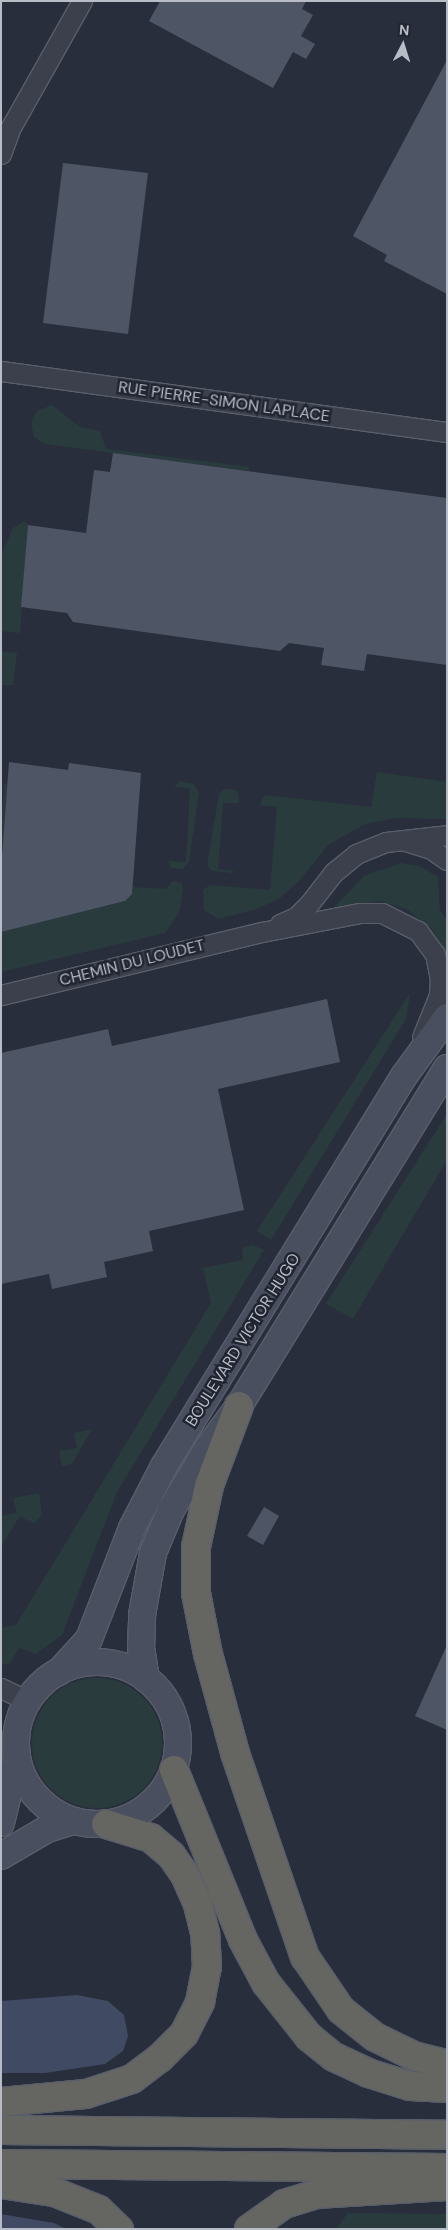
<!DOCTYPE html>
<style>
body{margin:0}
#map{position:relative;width:448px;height:2230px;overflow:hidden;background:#282e3c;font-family:"DM Sans",sans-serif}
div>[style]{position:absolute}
.green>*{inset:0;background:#2a3b3e}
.round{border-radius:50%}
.water>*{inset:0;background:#404a63}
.building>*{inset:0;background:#4e5564}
.roads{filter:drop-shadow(1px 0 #595e6a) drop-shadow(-1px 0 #595e6a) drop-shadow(0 1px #595e6a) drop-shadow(0 -1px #595e6a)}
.minor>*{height:19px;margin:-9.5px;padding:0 9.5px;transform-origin:9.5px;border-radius:9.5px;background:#3b404c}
.secondary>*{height:26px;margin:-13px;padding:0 13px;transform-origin:13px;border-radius:13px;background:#4a4f5f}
.secondary>.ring{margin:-13px;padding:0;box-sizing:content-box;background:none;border:26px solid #4a4f5f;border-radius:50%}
.trunk>*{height:28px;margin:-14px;padding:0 14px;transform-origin:14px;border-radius:14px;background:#656562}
span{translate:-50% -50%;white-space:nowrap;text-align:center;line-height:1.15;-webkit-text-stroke:5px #202531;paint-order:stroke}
.street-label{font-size:16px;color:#b7bcc7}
.frame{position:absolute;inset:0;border:2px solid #b7bcc7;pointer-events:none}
.north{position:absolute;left:378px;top:20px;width:50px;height:50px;-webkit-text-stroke:4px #202531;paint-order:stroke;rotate:5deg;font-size:14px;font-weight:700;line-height:20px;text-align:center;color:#b7bcc7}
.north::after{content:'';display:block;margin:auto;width:18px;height:22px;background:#b7bcc7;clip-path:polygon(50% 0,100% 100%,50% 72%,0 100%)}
</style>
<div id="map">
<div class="green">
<div style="clip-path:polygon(52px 405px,80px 427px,100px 431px,106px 449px,249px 467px,249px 471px,45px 444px,34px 437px,31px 423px,37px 411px)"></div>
<div style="clip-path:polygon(24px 521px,28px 525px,20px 633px,1px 631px,1px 556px,13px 528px)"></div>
<div style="clip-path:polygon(1px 651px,17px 653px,13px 685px,1px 685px)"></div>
<div style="clip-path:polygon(377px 772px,447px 782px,447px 819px,395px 818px,365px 824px,328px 845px,299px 881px,280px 898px,257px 909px,218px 919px,204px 910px,203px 890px,210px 885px,270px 890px,277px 807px,259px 805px,265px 795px,371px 807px)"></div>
<div style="clip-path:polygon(179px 781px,194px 784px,199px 792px,189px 862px,183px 869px,171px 868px,168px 861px,186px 862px,190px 788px,174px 787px)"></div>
<div style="clip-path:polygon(4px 784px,7px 784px,1px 869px,1px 830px)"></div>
<div style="clip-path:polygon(224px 789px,236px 790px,239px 797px,239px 803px,223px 803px,218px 869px,234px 871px,232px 873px,212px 871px,207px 865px,219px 794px)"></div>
<div style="clip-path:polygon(401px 863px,419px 866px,438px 877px,440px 911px,447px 920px,447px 961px,432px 930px,407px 909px,380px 901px,333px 908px,364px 876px)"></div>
<div style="clip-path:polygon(173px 881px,182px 883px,183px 890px,179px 913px,165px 933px,1px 972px,1px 932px,122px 902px,128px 898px,132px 887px,166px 889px)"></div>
<div style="clip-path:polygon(410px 993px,406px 1019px,271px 1240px,257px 1231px)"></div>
<div style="clip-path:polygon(447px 1114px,447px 1160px,353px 1319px,326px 1304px)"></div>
<div style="clip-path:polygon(253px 1245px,264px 1250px,117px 1492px,62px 1635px,36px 1654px,19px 1648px,10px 1663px,1px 1665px,1px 1628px,16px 1625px,211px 1303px,203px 1268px,243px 1260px,242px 1248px)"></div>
<div style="clip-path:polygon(92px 1429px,72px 1464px,62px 1467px,59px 1451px,77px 1448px,74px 1433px)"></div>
<div style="clip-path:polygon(39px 1493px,42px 1514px,34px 1524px,20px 1516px,1px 1546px,1px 1516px,17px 1513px,13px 1498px)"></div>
<div class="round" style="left:32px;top:1678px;width:130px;height:130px"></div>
<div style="clip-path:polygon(348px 2213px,447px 2214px,447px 2229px,336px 2229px)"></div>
</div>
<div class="water">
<div style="clip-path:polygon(77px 1995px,108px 2001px,124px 2015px,128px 2036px,123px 2051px,105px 2064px,45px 2073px,1px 2073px,1px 2001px)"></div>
<div style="clip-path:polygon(1px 2214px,54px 2223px,66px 2229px,1px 2229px)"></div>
</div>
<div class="building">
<div style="clip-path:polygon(160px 1px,306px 1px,302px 9px,313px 15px,301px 36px,315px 44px,306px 59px,293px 52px,273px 88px,149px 21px)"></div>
<div style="clip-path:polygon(447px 60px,447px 294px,384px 261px,387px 255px,353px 236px)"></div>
<div style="clip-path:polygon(63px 163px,148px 173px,128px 334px,43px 323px)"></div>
<div style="clip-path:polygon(113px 453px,447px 498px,447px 665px,367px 654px,364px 671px,321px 665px,324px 648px,289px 643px,280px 651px,73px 622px,67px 613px,21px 607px,28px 525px,86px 533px,94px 470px,110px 472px)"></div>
<div style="clip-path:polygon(9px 762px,68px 770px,69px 763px,141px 773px,132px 894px,125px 901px,1px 932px,1px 869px)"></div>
<div style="clip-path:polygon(327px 999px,340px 1062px,218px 1089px,244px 1210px,149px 1231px,153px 1251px,104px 1262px,107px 1277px,52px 1289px,49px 1274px,1px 1284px,1px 1053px,108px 1029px,112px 1046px)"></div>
<div style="clip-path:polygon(264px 1507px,279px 1516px,263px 1545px,247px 1536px)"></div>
<div style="clip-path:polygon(447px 1645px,447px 1730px,415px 1716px)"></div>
</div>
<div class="roads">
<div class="minor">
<div style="left:1px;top:154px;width:29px;rotate:-70deg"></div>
<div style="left:11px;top:127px;width:145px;rotate:-60.6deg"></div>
<div style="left:1px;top:371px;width:450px;rotate:7.8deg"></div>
<div style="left:405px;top:841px;width:27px;rotate:17deg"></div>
<div style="left:431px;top:849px;width:19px;rotate:35deg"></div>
<div style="left:280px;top:924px;width:17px;rotate:-24deg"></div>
<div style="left:296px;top:917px;width:18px;rotate:-45deg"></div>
<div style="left:309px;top:904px;width:41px;rotate:-52deg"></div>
<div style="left:334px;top:872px;width:28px;rotate:-39deg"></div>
<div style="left:356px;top:854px;width:32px;rotate:-22deg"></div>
<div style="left:386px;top:842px;width:61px;rotate:-6.5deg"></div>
<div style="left:1px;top:995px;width:268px;rotate:-13.6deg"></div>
<div style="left:262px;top:932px;width:100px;rotate:-11deg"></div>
<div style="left:360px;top:913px;width:22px"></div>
<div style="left:382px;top:913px;width:40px;rotate:26.6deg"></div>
<div style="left:418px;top:931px;width:29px;rotate:54deg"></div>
<div style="left:435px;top:954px;width:25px;rotate:79deg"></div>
<div style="left:440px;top:979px;width:16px;rotate:94deg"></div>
<div style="left:439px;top:995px;width:45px;rotate:112deg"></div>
<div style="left:1px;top:1688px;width:30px;rotate:26deg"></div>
</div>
<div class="secondary">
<div class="ring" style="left:16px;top:1662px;width:136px;height:136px"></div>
<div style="left:59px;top:1672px;width:45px;rotate:-47.7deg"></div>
<div style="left:89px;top:1639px;width:119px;rotate:-68.8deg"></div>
<div style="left:132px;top:1528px;width:70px;rotate:-62.7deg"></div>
<div style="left:164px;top:1466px;width:458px;rotate:-58.4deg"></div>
<div style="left:404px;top:1076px;width:73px;rotate:-53.9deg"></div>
<div style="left:146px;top:1679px;width:30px;rotate:-99deg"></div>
<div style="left:141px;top:1649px;width:34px;rotate:-88deg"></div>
<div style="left:142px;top:1615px;width:63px;rotate:-79.9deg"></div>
<div style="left:153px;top:1553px;width:47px;rotate:-67.3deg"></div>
<div style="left:171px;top:1510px;width:72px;rotate:-59.2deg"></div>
<div style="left:208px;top:1448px;width:52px;rotate:-53.6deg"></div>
<div style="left:239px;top:1406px;width:397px;rotate:-58.4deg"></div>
<div style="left:1px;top:1823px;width:68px;rotate:-76.4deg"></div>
<div style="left:1px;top:1856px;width:53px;rotate:-30.4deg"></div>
<div style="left:47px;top:1829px;width:28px;rotate:-17deg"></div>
</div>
<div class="trunk">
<div style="left:239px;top:1406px;width:85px;rotate:110.6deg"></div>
<div style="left:209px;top:1486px;width:62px;rotate:102deg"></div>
<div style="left:196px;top:1547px;width:46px;rotate:90deg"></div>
<div style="left:196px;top:1593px;width:62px;rotate:78.9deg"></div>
<div style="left:208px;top:1654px;width:103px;rotate:74.7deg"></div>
<div style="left:235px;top:1753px;width:216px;rotate:71.1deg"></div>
<div style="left:305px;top:1957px;width:64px;rotate:55.8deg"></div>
<div style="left:341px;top:2010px;width:43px;rotate:38.5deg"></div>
<div style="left:375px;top:2037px;width:43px;rotate:26deg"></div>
<div style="left:414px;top:2056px;width:34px;rotate:14deg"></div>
<div style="left:174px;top:1770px;width:183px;rotate:67.9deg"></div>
<div style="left:243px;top:1940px;width:49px;rotate:61.9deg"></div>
<div style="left:266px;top:1983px;width:69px;rotate:51.5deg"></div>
<div style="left:309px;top:2037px;width:32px;rotate:39deg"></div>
<div style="left:334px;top:2057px;width:38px;rotate:25deg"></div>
<div style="left:368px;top:2073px;width:44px;rotate:17.2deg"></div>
<div style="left:410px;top:2086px;width:37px;rotate:3deg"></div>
<div style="left:1px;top:2102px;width:85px;rotate:-5.4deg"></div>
<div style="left:86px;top:2094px;width:48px;rotate:-18.1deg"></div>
<div style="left:132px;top:2079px;width:35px;rotate:-37deg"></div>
<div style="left:160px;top:2058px;width:34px;rotate:-45deg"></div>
<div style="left:184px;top:2034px;width:36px;rotate:-63deg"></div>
<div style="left:200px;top:2002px;width:36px;rotate:-79deg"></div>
<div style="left:207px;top:1967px;width:34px;rotate:-93deg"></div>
<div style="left:205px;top:1933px;width:32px;rotate:-104deg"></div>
<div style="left:197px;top:1902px;width:30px;rotate:-114deg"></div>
<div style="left:185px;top:1875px;width:24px;rotate:-125deg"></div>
<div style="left:171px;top:1855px;width:26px;rotate:-140deg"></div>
<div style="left:151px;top:1838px;width:47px;rotate:-162.7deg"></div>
<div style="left:1px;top:2130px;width:446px;rotate:0.6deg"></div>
<div style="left:1px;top:2164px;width:446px;rotate:0.5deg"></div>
<div style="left:1px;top:2184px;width:54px;rotate:8.6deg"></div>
<div style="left:54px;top:2192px;width:48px;rotate:21.8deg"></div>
<div style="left:99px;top:2210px;width:28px;rotate:44deg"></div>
<div style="left:249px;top:2229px;width:43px;rotate:-35.5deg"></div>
<div style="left:284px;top:2204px;width:34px;rotate:-17deg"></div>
<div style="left:316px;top:2194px;width:131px;rotate:-3.5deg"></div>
</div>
</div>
<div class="street-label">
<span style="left:224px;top:402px;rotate:8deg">RUE PIERRE-SIMON LAPLACE</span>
<span style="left:132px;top:963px;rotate:-14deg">CHEMIN DU LOUDET</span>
<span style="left:243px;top:1340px;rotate:-58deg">BOULEVARD VICTOR HUGO</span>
</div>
<div class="frame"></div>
<div class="north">N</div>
</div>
